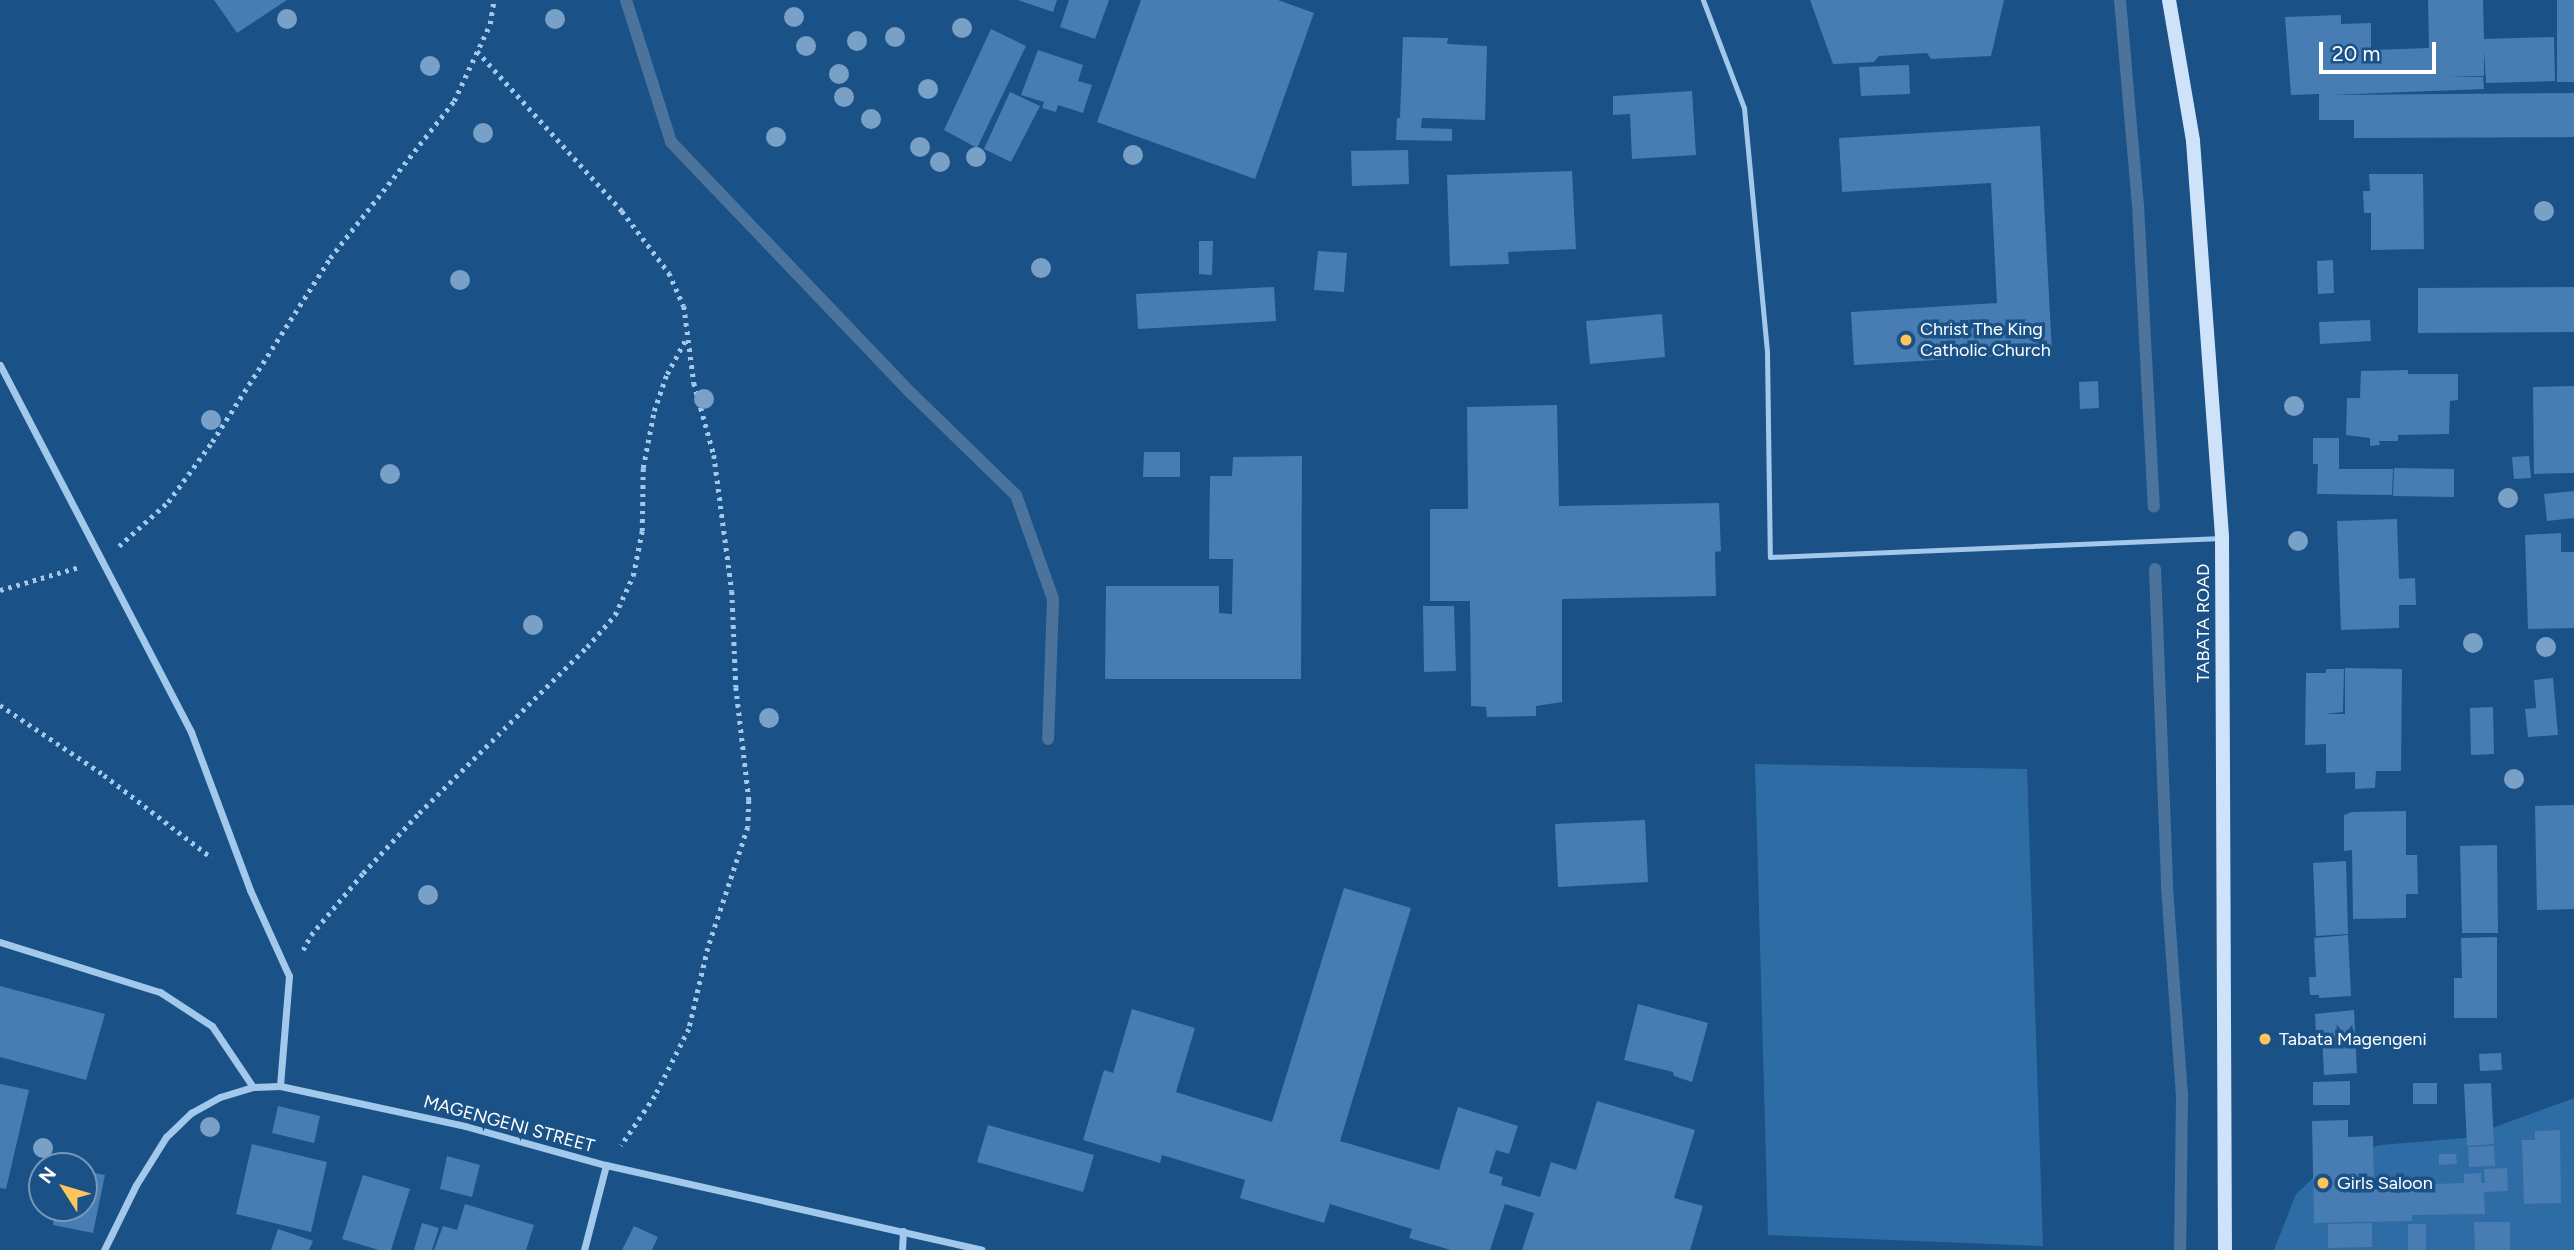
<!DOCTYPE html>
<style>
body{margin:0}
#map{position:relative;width:2574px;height:1250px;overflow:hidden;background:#1a5187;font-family:Figtree,sans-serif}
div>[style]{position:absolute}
.green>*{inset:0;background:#2d6ca5}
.stream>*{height:12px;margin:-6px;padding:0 6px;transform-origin:6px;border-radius:6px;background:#4b739b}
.building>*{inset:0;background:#477db2}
.path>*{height:4.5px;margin-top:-2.25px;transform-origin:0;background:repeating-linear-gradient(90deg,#a2c8ec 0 3.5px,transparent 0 8.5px)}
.lane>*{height:5px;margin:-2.5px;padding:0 2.5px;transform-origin:2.5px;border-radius:2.5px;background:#a2c8ec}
.street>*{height:7px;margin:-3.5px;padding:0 3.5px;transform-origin:3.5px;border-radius:3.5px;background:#a2c8ec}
.secondary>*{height:14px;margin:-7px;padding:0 7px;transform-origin:7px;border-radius:7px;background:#cee3f9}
.trees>*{width:20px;height:20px;margin:-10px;border-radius:50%;background:#79a0c6}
.dots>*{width:19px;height:19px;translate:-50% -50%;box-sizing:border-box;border:4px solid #1a5187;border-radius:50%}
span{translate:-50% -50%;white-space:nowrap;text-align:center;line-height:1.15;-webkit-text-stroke:7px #1a5187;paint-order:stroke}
.poi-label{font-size:18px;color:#fff}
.left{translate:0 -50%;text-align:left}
.street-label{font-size:18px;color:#fff}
.north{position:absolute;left:28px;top:1152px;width:70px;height:70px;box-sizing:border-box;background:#1a5187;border:2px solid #7697b7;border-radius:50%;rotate:307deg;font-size:19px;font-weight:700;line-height:28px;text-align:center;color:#fff}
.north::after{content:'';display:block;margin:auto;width:24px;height:32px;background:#fec55d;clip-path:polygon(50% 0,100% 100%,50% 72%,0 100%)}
.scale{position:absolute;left:2319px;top:42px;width:117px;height:32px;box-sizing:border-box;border:4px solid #fff;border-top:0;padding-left:9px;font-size:21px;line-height:24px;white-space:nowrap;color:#fff;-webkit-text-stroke:5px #1a5187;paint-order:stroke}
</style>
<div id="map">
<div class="green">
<div style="clip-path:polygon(1755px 764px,2027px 769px,2043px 1246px,1768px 1235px)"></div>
<div style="clip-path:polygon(2574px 1098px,2574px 1250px,2274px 1250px,2296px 1194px,2333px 1159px,2380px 1145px,2465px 1138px)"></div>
</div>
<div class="stream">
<div style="left:626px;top:0;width:149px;rotate:72.4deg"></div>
<div style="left:671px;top:142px;width:349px;rotate:46.3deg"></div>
<div style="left:912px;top:394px;width:145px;rotate:44.2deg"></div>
<div style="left:1016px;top:495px;width:110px;rotate:70.4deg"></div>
<div style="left:1053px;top:599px;width:140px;rotate:92deg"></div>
<div style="left:2120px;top:0;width:206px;rotate:85deg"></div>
<div style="left:2138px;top:205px;width:302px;rotate:87deg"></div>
<div style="left:2155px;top:569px;width:318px;rotate:87.8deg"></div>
<div style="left:2167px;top:887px;width:209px;rotate:85.9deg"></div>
<div style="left:2182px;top:1095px;width:155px;rotate:90.7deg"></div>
</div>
<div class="building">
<div style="clip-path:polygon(214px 0,287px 0,237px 33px)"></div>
<div style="clip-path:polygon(1018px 0,1057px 0,1053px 12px)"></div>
<div style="clip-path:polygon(1069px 0,1109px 0,1095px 39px,1060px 27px)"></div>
<div style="clip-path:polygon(1141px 0,1278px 0,1314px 13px,1255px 179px,1097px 122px)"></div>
<div style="clip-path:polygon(1810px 0,2004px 0,1991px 56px,1931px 59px,1927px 53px,1879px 56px,1874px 62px,1833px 64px)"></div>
<div style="clip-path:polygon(2428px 0,2483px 0,2484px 39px,2554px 37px,2555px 81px,2486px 83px,2484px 50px,2484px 76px,2446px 77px,2483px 77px,2484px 89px,2330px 95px,2574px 93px,2574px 137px,2354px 138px,2354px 120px,2319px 120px,2319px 94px,2291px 95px,2285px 17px,2341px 15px,2341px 24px,2371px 23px,2371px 50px,2429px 48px)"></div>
<div style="clip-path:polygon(2557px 0,2574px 0,2574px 82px,2557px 82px)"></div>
<div style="clip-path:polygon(991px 29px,1026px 46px,977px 148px,944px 130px)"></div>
<div style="clip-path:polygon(1403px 37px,1448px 38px,1447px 44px,1487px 46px,1485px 120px,1422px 118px,1421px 128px,1452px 129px,1452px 141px,1396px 140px,1397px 118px,1400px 118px)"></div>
<div style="clip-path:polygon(1038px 50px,1083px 65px,1078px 81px,1092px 85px,1083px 113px,1058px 105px,1056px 112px,1042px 108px,1044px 102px,1021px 95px)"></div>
<div style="clip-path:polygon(1909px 65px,1910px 94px,1861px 96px,1859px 67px)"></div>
<div style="clip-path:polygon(1692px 91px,1696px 155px,1632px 159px,1630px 114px,1613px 115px,1613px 96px)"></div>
<div style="clip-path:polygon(1010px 92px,1040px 106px,1011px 162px,984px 149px)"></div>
<div style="clip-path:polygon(2040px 126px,2052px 353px,1854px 365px,1851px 312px,1997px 303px,1991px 183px,1842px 192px,1839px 138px)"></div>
<div style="clip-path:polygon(1408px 150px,1409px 184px,1352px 186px,1351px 151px)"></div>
<div style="clip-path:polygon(1572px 171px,1576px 249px,1508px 252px,1509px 264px,1450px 266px,1447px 175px)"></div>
<div style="clip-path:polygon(2369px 174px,2423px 174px,2424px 249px,2371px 250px,2371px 213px,2364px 213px,2363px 191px,2370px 191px)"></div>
<div style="clip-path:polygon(1199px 241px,1213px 241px,1212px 275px,1199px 274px)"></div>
<div style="clip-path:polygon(1318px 251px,1347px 253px,1344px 292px,1314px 290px)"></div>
<div style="clip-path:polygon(2333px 260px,2334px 293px,2318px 294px,2317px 261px)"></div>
<div style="clip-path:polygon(1274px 287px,1276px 321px,1138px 329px,1136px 294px)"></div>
<div style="clip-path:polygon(2574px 287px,2574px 332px,2418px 333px,2418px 288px)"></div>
<div style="clip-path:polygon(1662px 314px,1665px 357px,1590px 364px,1586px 321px)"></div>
<div style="clip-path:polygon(2370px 320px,2371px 341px,2320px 344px,2319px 322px)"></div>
<div style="clip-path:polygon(2408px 370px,2408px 374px,2458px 374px,2458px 400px,2450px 401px,2449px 434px,2398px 435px,2398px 441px,2379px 441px,2380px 445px,2370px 446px,2370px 438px,2346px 435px,2347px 398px,2360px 398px,2361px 371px)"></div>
<div style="clip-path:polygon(2098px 381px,2099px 408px,2080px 409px,2079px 382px)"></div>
<div style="clip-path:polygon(2574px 386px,2574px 473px,2534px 474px,2533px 387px)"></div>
<div style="clip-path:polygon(1557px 405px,1559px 506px,1719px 503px,1721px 551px,1715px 552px,1716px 596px,1562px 599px,1562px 702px,1536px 706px,1536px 716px,1487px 717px,1486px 707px,1471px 706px,1470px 601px,1430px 601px,1430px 509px,1468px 509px,1467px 407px)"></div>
<div style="clip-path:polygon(2313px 438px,2339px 438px,2339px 469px,2393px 469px,2392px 495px,2317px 494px,2318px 464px,2313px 464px)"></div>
<div style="clip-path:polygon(1144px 452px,1180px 452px,1180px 477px,1143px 477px)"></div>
<div style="clip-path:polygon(1302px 456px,1301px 679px,1105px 679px,1106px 586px,1219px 586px,1219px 613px,1232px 614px,1233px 559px,1209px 559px,1210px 476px,1232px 476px,1233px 457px)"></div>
<div style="clip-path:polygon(2529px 456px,2531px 478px,2514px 479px,2512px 457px)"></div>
<div style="clip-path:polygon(2394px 468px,2454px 469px,2454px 497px,2393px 496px)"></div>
<div style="clip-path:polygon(2574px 491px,2574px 518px,2547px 521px,2544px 494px)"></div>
<div style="clip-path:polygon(2397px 519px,2399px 579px,2415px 578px,2416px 605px,2399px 605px,2399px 628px,2341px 630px,2337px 521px)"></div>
<div style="clip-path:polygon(2561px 533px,2561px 552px,2574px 552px,2574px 628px,2528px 629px,2525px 535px)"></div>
<div style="clip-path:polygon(1423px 606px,1454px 606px,1456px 671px,1424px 672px)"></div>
<div style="clip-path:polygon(2345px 668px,2402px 669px,2401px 771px,2376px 771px,2375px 788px,2355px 789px,2355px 772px,2326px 773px,2326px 744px,2305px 745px,2306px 673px,2326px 673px,2326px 669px,2344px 669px,2343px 712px,2325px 714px,2345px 714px)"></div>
<div style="clip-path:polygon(2553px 678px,2558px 735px,2528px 737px,2525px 709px,2536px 708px,2534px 680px)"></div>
<div style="clip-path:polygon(2493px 707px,2494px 754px,2471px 755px,2470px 708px)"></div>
<div style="clip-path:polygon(2574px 805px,2574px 909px,2537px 910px,2535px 806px)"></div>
<div style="clip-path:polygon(2406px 811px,2406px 855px,2417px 855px,2418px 894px,2406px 894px,2406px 918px,2353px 919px,2352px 850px,2344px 851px,2344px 815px,2352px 812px)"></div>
<div style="clip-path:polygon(1645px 820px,1648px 882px,1558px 887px,1555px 824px)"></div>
<div style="clip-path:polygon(2497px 845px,2498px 933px,2462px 933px,2460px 846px)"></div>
<div style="clip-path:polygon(2346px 861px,2348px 934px,2316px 936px,2313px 863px)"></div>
<div style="clip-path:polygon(1344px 888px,1411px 908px,1340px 1141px,1439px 1170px,1458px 1107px,1518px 1126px,1509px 1154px,1496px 1150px,1489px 1173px,1503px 1177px,1501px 1185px,1540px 1197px,1551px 1162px,1576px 1170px,1597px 1101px,1695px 1130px,1674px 1198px,1703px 1206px,1690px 1250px,1522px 1250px,1534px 1213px,1505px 1204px,1490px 1250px,1451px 1250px,1409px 1238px,1412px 1229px,1330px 1204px,1324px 1223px,1240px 1198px,1245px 1180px,1162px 1155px,1160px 1163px,1083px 1140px,1104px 1070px,1113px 1073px,1132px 1009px,1195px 1028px,1176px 1092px,1272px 1122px)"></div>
<div style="clip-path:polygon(2348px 935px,2351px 996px,2319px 998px,2319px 995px,2310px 995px,2309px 977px,2316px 977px,2314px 938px)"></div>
<div style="clip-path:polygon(2497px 937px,2497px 1018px,2454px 1018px,2454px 978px,2462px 978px,2461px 938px)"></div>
<div style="clip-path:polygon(0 986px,105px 1014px,86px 1080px,0 1057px)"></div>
<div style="clip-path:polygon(1638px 1004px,1708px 1023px,1692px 1082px,1674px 1076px,1673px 1072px,1624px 1060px)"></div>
<div style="clip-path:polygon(2354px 1010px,2357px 1073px,2324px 1075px,2322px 1034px,2316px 1034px,2315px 1014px)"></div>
<div style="clip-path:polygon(2501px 1053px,2502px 1070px,2480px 1071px,2479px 1054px)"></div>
<div style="clip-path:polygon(2350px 1081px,2350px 1105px,2313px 1105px,2313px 1082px)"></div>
<div style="clip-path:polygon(2413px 1083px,2437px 1083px,2437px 1104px,2413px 1104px)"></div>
<div style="clip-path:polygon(2491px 1083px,2494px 1144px,2467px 1146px,2464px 1084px)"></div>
<div style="clip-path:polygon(0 1084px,29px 1090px,6px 1189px,0 1188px)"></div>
<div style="clip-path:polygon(278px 1106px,320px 1116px,314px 1143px,272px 1133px)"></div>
<div style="clip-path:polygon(2348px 1120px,2348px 1137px,2373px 1136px,2374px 1186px,2464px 1183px,2464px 1174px,2481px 1173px,2481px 1183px,2485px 1183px,2484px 1169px,2507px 1168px,2508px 1191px,2484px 1192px,2485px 1214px,2412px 1215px,2412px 1221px,2314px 1223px,2312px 1121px)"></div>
<div style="clip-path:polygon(988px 1125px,1094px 1155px,1083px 1192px,977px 1162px)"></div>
<div style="clip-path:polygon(2560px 1130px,2561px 1203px,2524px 1204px,2522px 1140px,2535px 1140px,2535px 1131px)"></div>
<div style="clip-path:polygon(252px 1144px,327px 1162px,311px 1232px,236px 1214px)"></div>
<div style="clip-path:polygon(2494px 1146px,2495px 1166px,2469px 1167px,2468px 1147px)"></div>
<div style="clip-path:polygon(2439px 1154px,2456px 1154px,2457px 1164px,2439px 1165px)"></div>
<div style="clip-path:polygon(447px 1156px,480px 1165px,472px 1197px,440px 1189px)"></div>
<div style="clip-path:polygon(84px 1171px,105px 1175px,93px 1233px,53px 1225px,56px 1208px,84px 1208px)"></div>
<div style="clip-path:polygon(363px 1175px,410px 1189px,391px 1250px,379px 1250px,342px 1239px)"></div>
<div style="clip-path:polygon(465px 1204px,534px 1225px,526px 1250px,434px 1250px,443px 1226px,457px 1230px)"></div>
<div style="clip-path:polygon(2474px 1222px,2510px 1222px,2510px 1250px,2475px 1250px)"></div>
<div style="clip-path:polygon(422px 1223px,439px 1228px,432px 1250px,414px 1250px)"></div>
<div style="clip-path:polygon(2372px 1223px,2372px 1247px,2328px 1248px,2328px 1224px)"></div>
<div style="clip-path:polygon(2408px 1224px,2426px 1224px,2426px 1250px,2408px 1250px)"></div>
<div style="clip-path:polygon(634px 1226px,658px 1237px,652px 1250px,622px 1250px)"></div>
<div style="clip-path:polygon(278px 1229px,313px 1241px,309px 1250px,271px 1250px)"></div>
</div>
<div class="path">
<div style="left:477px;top:51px;width:216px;rotate:47.8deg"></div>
<div style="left:622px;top:211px;width:78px;rotate:52.8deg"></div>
<div style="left:669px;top:273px;width:36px;rotate:66deg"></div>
<div style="left:684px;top:306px;width:78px;rotate:82.6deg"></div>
<div style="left:694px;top:383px;width:75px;rotate:74.5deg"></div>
<div style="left:714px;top:455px;width:137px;rotate:82.5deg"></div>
<div style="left:732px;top:591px;width:96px;rotate:87.6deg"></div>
<div style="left:736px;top:687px;width:114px;rotate:83.4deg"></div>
<div style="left:749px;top:800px;width:27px;rotate:92deg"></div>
<div style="left:748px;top:827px;width:127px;rotate:108.3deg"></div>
<div style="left:708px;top:948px;width:83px;rotate:103.2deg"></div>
<div style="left:689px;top:1029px;width:75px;rotate:116.9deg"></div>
<div style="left:655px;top:1096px;width:60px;rotate:124.2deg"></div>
<div style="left:119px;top:546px;width:66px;rotate:-41.9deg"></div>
<div style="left:168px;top:502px;width:74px;rotate:-53.7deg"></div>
<div style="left:212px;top:442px;width:219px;rotate:-57.3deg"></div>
<div style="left:330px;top:258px;width:200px;rotate:-51.7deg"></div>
<div style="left:454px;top:101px;width:85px;rotate:-64.9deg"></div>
<div style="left:490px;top:24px;width:24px;rotate:-81deg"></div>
<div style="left:0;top:590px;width:82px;rotate:-16.2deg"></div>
<div style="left:0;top:705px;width:125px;rotate:33.9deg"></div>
<div style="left:104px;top:775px;width:136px;rotate:37.5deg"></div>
<div style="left:303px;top:950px;width:17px;rotate:-62deg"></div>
<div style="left:311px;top:935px;width:81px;rotate:-50deg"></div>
<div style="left:363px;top:873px;width:82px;rotate:-47deg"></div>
<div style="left:419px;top:813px;width:236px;rotate:-44.7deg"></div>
<div style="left:587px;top:647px;width:43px;rotate:-48.8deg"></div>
<div style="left:615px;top:615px;width:43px;rotate:-65.2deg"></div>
<div style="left:633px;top:576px;width:46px;rotate:-78.7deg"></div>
<div style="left:642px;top:531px;width:63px;rotate:-89.1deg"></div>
<div style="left:643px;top:468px;width:58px;rotate:-79.1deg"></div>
<div style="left:654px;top:411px;width:39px;rotate:-71deg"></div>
<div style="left:667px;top:374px;width:42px;rotate:-61.6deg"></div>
</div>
<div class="lane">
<div style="left:1703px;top:0;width:116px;rotate:69.2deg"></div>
<div style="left:1744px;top:108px;width:245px;rotate:84.6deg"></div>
<div style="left:1767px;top:352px;width:205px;rotate:89.2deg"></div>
<div style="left:1770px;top:557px;width:452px;rotate:-2.4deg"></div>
</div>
<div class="street">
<div style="left:0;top:365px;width:414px;rotate:62.5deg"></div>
<div style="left:191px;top:732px;width:169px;rotate:69.5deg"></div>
<div style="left:250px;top:890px;width:94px;rotate:65.6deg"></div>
<div style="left:289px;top:976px;width:110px;rotate:94.7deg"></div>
<div style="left:0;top:942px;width:168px;rotate:17.4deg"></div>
<div style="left:160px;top:992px;width:62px;rotate:33.2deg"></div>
<div style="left:212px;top:1026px;width:73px;rotate:56.1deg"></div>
<div style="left:104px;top:1250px;width:72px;rotate:-63.8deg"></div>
<div style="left:136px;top:1185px;width:57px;rotate:-58deg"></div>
<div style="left:166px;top:1137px;width:35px;rotate:-44deg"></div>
<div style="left:191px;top:1113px;width:33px;rotate:-29deg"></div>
<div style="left:220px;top:1097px;width:34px;rotate:-17deg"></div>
<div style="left:253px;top:1087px;width:27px;rotate:-2deg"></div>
<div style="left:280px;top:1086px;width:189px;rotate:12.2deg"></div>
<div style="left:465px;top:1126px;width:146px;rotate:15.5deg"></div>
<div style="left:606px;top:1165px;width:385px;rotate:12.7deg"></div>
<div style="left:584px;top:1250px;width:88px;rotate:-75.5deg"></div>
<div style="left:902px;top:1250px;width:19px;rotate:-87deg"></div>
</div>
<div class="secondary">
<div style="left:2169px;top:0;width:143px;rotate:80.3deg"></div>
<div style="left:2193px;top:141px;width:398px;rotate:85.8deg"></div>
<div style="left:2222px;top:538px;width:712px;rotate:89.76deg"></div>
</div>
<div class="trees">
<div style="left:794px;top:17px"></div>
<div style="left:287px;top:19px"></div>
<div style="left:555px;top:19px"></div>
<div style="left:962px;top:28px"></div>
<div style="left:895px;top:37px"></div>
<div style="left:857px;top:41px"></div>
<div style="left:806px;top:46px"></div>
<div style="left:430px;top:66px"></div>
<div style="left:839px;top:74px"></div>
<div style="left:928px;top:89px"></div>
<div style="left:844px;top:97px"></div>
<div style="left:871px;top:119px"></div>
<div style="left:483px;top:133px"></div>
<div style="left:776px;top:137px"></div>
<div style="left:920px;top:147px"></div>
<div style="left:1133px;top:155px"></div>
<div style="left:976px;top:157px"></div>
<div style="left:940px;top:162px"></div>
<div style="left:2544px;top:211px"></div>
<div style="left:1041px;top:268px"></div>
<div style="left:460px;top:280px"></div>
<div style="left:704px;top:399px"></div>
<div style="left:2294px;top:406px"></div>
<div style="left:211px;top:420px"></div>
<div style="left:390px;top:474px"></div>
<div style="left:2508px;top:498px"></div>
<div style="left:2298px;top:541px"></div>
<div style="left:533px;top:625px"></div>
<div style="left:2473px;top:643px"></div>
<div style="left:2546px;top:647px"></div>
<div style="left:769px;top:718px"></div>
<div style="left:2514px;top:779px"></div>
<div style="left:428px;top:895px"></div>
<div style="left:210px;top:1127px"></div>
<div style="left:43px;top:1148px"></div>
</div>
<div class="dots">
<div style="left:1906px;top:340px;background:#fec55d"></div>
<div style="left:2265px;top:1039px;background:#fec55d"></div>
<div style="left:2323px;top:1183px;background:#fec55d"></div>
</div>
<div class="poi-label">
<span class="left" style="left:1920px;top:340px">Christ The King<br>Catholic Church</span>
<span class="left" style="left:2279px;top:1039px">Tabata Magengeni</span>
<span class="left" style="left:2337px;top:1183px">Girls Saloon</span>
</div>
<div class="street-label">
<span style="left:2203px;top:623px;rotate:-90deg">TABATA ROAD</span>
<span style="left:509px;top:1124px;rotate:15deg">MAGENGENI STREET</span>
</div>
<div class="north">N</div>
<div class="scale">20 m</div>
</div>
